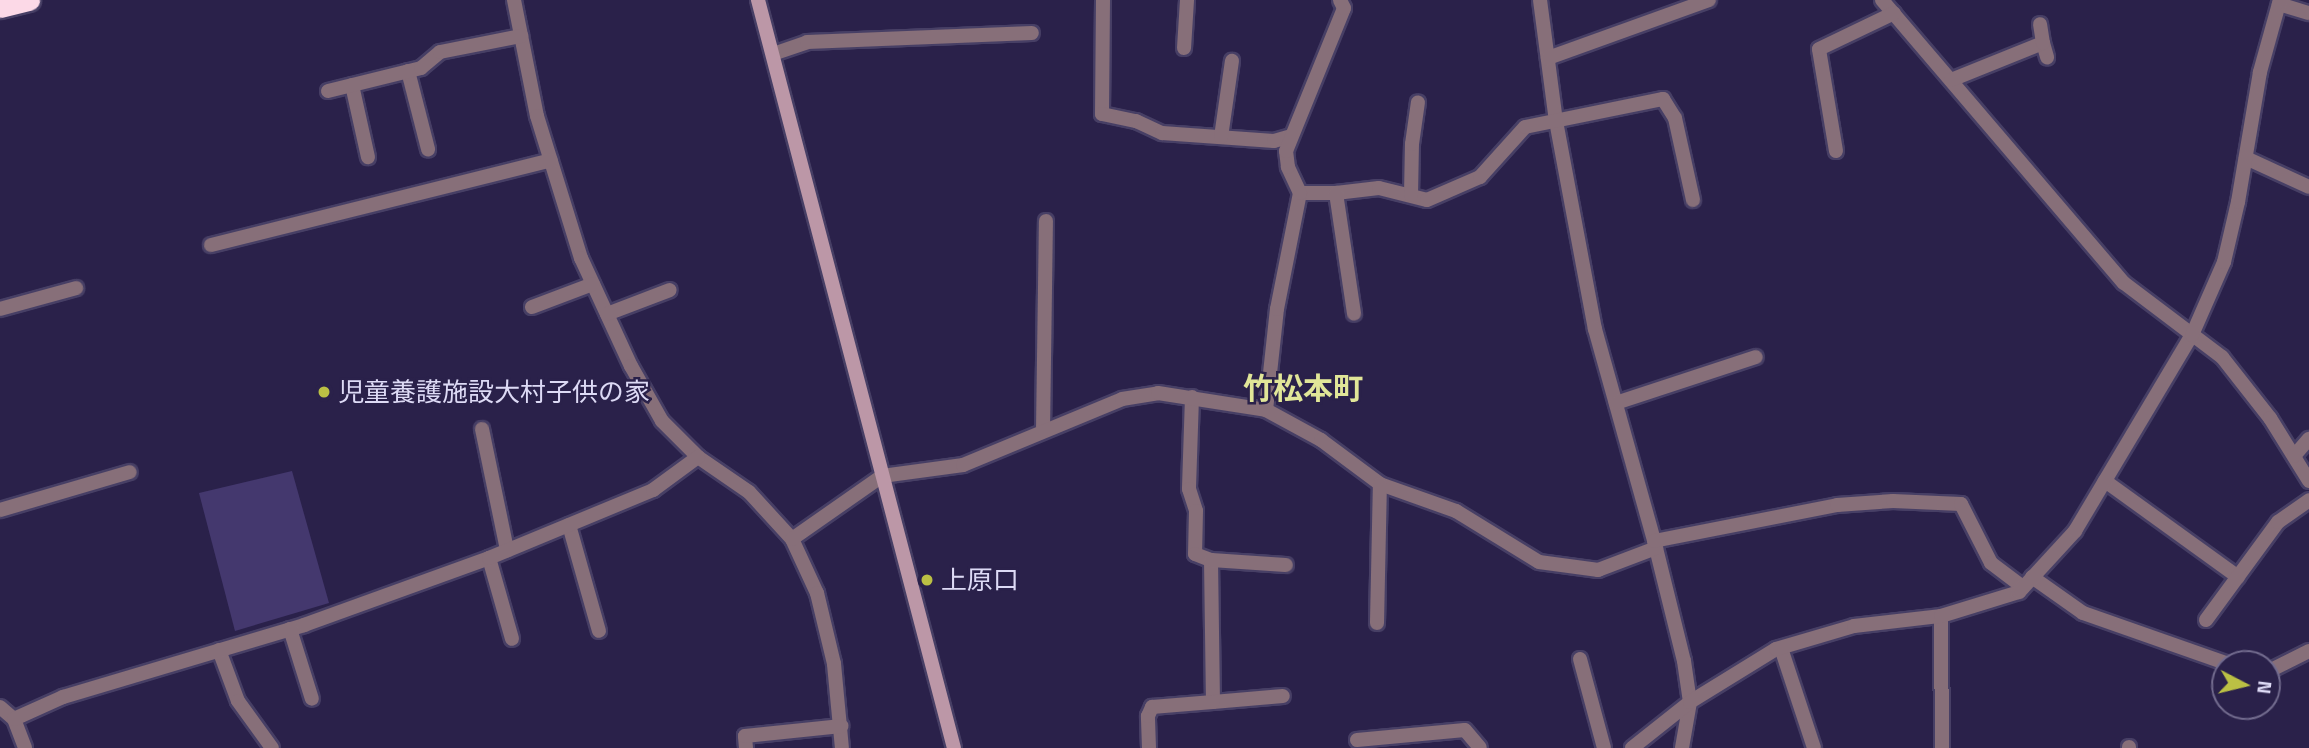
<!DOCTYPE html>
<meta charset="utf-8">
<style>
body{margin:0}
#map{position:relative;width:2309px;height:748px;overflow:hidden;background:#2a214a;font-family:"Titillium Web","Noto Sans JP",sans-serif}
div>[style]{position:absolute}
.green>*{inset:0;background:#44386e}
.roads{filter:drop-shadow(2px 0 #473f65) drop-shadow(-2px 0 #473f65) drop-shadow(0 2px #473f65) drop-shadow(0 -2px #473f65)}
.street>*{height:14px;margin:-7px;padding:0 7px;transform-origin:7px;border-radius:7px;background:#876f79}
.secondary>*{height:14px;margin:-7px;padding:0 7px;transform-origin:7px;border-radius:7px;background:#bc97a7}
.highway>*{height:21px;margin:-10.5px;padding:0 10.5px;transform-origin:10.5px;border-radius:10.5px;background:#fcd9e7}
.dots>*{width:19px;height:19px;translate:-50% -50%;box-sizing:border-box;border:4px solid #2a214a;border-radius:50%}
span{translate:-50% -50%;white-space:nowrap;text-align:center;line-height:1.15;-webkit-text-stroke:5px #2a214a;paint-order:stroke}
.poi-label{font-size:26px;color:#dddaf5}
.left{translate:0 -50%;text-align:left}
.quarter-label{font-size:30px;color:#e1e698;font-weight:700}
.north{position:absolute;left:2211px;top:650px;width:70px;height:70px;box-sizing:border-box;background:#2a214a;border:2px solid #726b8e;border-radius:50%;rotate:97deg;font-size:19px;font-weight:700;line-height:28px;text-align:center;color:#dddaf5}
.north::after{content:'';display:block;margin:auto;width:24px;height:32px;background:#bbc044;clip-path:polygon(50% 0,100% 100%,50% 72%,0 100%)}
</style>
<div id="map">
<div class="green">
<div style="clip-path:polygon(292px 471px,329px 603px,235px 631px,199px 493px)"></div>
</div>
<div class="roads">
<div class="street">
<div style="left:514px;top:0;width:118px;rotate:78.8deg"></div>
<div style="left:537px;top:116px;width:149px;rotate:72.8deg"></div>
<div style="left:581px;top:258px;width:119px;rotate:65.2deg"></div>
<div style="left:631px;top:366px;width:63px;rotate:60.6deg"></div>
<div style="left:662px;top:421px;width:51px;rotate:45deg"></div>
<div style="left:698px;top:457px;width:62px;rotate:34.5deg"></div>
<div style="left:749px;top:492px;width:64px;rotate:47.5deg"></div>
<div style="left:792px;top:539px;width:60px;rotate:65.2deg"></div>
<div style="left:817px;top:593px;width:73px;rotate:76.5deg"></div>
<div style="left:834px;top:664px;width:84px;rotate:84.6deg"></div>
<div style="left:1103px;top:0;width:114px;rotate:90.5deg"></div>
<div style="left:1102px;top:114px;width:35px;rotate:12deg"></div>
<div style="left:1136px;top:121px;width:29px;rotate:25deg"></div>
<div style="left:1162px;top:133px;width:112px;rotate:4.1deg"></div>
<div style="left:1274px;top:141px;width:18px;rotate:-16deg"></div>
<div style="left:1540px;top:0;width:122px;rotate:82.5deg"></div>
<div style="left:1556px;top:121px;width:212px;rotate:79.4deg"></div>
<div style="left:1595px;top:329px;width:227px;rotate:74.4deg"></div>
<div style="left:1656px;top:548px;width:116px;rotate:76.1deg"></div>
<div style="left:1684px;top:661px;width:41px;rotate:81.7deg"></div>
<div style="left:1690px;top:702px;width:47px;rotate:99.9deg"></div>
<div style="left:1882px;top:0;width:372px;rotate:49.5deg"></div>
<div style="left:2124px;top:283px;width:123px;rotate:37.1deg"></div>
<div style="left:2222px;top:357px;width:78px;rotate:51.8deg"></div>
<div style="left:2270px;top:418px;width:74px;rotate:58.2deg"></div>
<div style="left:2279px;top:4px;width:31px;rotate:17deg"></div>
<div style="left:2043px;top:43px;width:15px;rotate:74deg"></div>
<div style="left:1184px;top:48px;width:48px;rotate:-86.4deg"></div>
<div style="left:773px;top:54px;width:36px;rotate:-19deg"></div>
<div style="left:807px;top:42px;width:225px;rotate:-2.3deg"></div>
<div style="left:1548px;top:58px;width:171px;rotate:-19.8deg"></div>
<div style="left:408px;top:71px;width:81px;rotate:75.6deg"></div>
<div style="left:1951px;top:80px;width:99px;rotate:-21.9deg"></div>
<div style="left:2043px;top:43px;width:19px;rotate:-99deg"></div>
<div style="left:352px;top:85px;width:74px;rotate:77.5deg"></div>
<div style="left:328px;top:91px;width:96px;rotate:-13.9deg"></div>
<div style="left:421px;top:68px;width:25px;rotate:-40deg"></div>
<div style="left:440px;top:52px;width:83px;rotate:-11.2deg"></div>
<div style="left:1221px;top:137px;width:77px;rotate:-81.8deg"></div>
<div style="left:1836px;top:151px;width:103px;rotate:-99.5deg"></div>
<div style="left:1819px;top:49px;width:83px;rotate:-25.6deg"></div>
<div style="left:2246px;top:158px;width:69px;rotate:24.7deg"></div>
<div style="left:1300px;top:193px;width:36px"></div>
<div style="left:1336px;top:193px;width:43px;rotate:-6.6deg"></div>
<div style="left:1379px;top:188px;width:49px;rotate:14deg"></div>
<div style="left:1427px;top:200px;width:58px;rotate:-23.5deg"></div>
<div style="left:1480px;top:177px;width:67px;rotate:-48deg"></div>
<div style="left:1525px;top:127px;width:141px;rotate:-11.5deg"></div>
<div style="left:1663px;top:99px;width:22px;rotate:58deg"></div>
<div style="left:1675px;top:118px;width:84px;rotate:77.6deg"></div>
<div style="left:1336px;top:193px;width:122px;rotate:81.5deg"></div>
<div style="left:1411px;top:195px;width:51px;rotate:-88.9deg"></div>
<div style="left:1412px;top:144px;width:42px;rotate:-81.9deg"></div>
<div style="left:211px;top:245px;width:350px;rotate:-14deg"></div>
<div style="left:532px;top:307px;width:65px;rotate:-20.7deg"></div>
<div style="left:0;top:309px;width:79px;rotate:-15.4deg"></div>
<div style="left:607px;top:314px;width:67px;rotate:-20.9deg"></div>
<div style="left:1192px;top:397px;width:92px;rotate:91.9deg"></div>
<div style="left:1189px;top:489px;width:23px;rotate:72deg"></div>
<div style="left:1196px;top:511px;width:43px;rotate:91.3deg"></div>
<div style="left:1195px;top:554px;width:17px;rotate:21deg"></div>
<div style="left:1211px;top:560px;width:142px;rotate:89.2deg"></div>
<div style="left:1213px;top:702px;width:70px;rotate:-4.9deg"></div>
<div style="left:1616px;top:403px;width:147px;rotate:-18.2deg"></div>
<div style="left:1266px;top:410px;width:102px;rotate:-83.8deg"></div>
<div style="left:1277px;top:309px;width:118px;rotate:-78.8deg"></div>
<div style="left:1300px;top:193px;width:29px;rotate:-115deg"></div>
<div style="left:1288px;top:167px;width:16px;rotate:-97deg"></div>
<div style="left:1286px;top:151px;width:154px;rotate:-67.9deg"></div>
<div style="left:1344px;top:8px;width:9px;rotate:-117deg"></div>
<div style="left:482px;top:429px;width:124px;rotate:78.3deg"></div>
<div style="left:1043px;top:431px;width:210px;rotate:-89.2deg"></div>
<div style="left:2294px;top:456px;width:23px;rotate:-49deg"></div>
<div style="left:2105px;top:481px;width:164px;rotate:35.8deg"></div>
<div style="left:0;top:510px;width:135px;rotate:-16.3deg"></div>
<div style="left:569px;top:525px;width:110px;rotate:74.2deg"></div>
<div style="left:792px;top:539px;width:110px;rotate:-35deg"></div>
<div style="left:882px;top:476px;width:82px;rotate:-7.7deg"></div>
<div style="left:963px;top:465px;width:172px;rotate:-22.5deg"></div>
<div style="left:1122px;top:399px;width:36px;rotate:-9deg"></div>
<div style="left:1158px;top:393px;width:109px;rotate:8.9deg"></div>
<div style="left:1266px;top:410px;width:63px;rotate:28.6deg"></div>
<div style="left:1321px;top:440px;width:74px;rotate:36.7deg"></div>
<div style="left:1380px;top:484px;width:81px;rotate:19.6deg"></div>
<div style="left:1456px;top:511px;width:97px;rotate:31.6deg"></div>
<div style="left:1539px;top:562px;width:60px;rotate:7.7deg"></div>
<div style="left:1598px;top:570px;width:62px;rotate:-20.8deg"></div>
<div style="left:1654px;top:541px;width:187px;rotate:-11.1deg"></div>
<div style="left:1837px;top:505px;width:56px;rotate:-4.1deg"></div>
<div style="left:1893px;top:501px;width:68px;rotate:2.5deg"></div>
<div style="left:1961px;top:504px;width:66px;rotate:63deg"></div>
<div style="left:1991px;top:563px;width:40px;rotate:37deg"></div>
<div style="left:489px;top:558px;width:84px;rotate:74.1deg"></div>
<div style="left:1211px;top:560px;width:75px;rotate:3.8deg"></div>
<div style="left:2032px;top:577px;width:62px;rotate:35.2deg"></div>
<div style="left:2083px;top:613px;width:155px;rotate:19.3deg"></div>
<div style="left:1941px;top:616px;width:132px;rotate:89.6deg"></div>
<div style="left:2206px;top:620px;width:122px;rotate:-53.7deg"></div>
<div style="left:2278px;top:522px;width:38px;rotate:-35deg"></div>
<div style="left:1377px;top:623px;width:139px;rotate:-88.8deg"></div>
<div style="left:290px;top:629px;width:73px;rotate:72.6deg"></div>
<div style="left:1781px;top:648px;width:105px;rotate:71.7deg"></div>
<div style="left:219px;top:650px;width:54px;rotate:69.6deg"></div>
<div style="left:238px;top:701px;width:58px;rotate:54.1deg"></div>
<div style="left:1580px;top:659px;width:92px;rotate:74.9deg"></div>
<div style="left:2267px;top:672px;width:47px;rotate:-26.6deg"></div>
<div style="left:0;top:707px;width:18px;rotate:41deg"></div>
<div style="left:14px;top:719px;width:31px;rotate:69deg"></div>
<div style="left:14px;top:719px;width:54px;rotate:-24.2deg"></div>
<div style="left:63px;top:697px;width:252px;rotate:-16.6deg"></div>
<div style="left:304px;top:625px;width:197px;rotate:-19.9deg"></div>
<div style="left:489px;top:558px;width:178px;rotate:-22.5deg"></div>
<div style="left:653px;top:490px;width:56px;rotate:-36.3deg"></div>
<div style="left:1357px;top:740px;width:108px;rotate:-5.3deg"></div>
<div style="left:1465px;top:730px;width:23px;rotate:50deg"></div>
<div style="left:746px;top:748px;width:12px;rotate:-95deg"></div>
<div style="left:745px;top:736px;width:97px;rotate:-5.9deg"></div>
<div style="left:1149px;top:748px;width:32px;rotate:-92deg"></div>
<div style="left:1148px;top:716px;width:10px;rotate:-66deg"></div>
<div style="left:1152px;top:707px;width:61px;rotate:-4.7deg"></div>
<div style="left:1632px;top:748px;width:74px;rotate:-38.4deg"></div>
<div style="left:1690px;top:702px;width:101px;rotate:-31.6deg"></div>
<div style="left:1776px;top:649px;width:81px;rotate:-16.4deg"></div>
<div style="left:1854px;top:626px;width:88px;rotate:-6.6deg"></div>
<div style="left:1941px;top:616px;width:82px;rotate:-17.1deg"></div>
<div style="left:2019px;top:592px;width:83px;rotate:-47.4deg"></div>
<div style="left:2075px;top:531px;width:228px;rotate:-59.2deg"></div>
<div style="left:2192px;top:335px;width:80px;rotate:-66.3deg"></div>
<div style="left:2224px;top:262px;width:62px;rotate:-76.9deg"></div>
<div style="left:2238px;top:202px;width:132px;rotate:-80.4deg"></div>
<div style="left:2260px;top:72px;width:75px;rotate:-74.5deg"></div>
<div style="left:2129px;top:748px;width:1px;rotate:-90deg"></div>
</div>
<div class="secondary">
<div style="left:758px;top:0;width:773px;rotate:75.32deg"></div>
</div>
<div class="highway">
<div style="left:0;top:7px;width:30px;rotate:-14deg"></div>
</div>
</div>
<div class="dots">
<div style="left:324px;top:392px;background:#bbc044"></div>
<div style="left:927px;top:580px;background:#bbc044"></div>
</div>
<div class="poi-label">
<span class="left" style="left:338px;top:392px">児童養護施設大村子供の家</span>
<span class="left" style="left:941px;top:580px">上原口</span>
</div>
<div class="quarter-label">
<span style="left:1303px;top:388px">竹松本町</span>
</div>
<div class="north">N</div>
</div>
